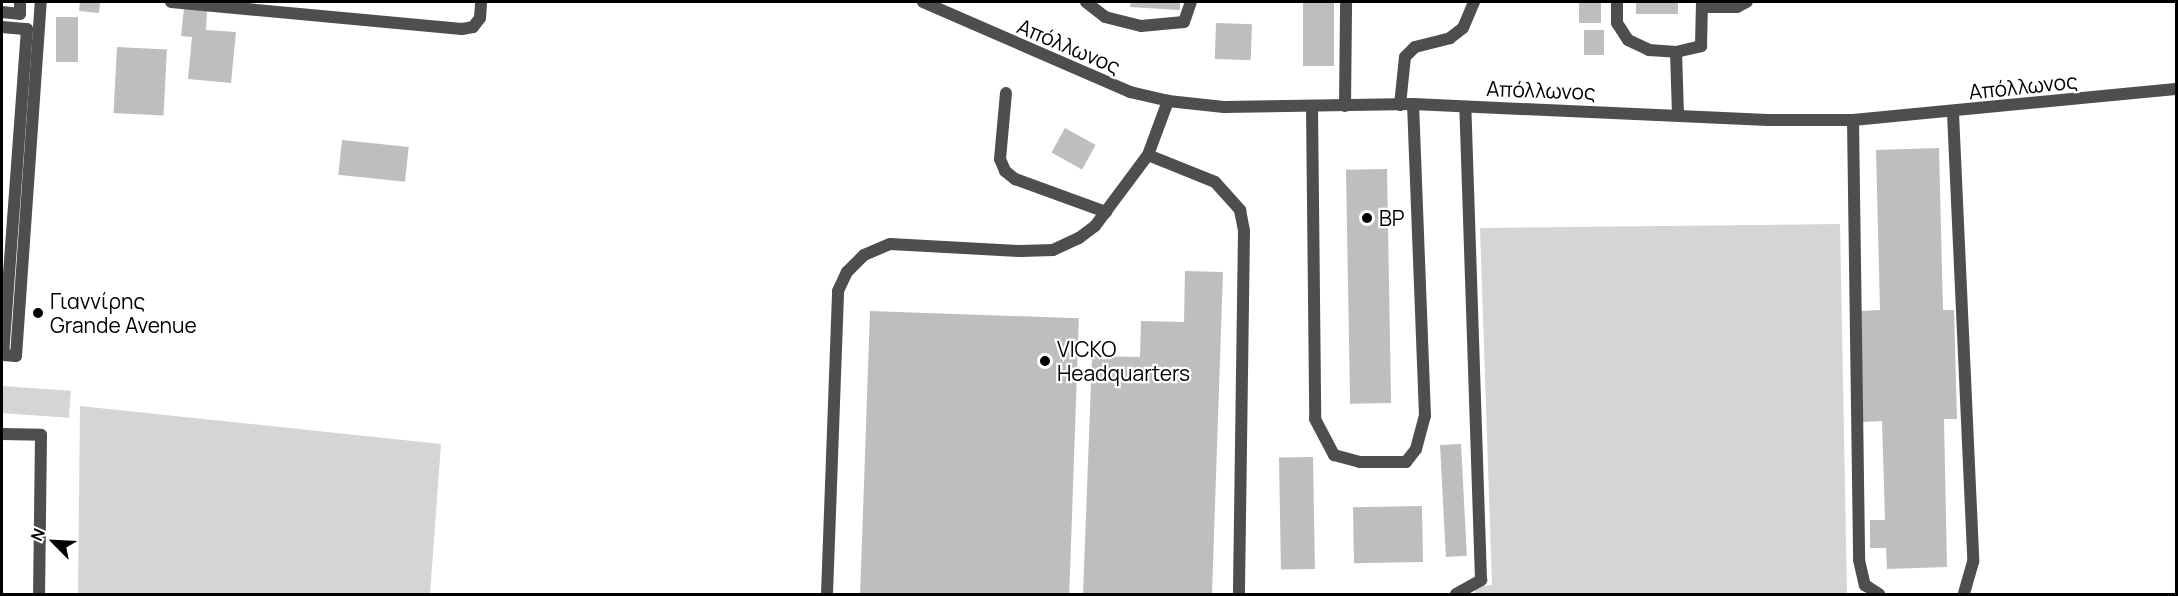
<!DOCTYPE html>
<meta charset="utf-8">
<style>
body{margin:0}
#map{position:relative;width:2178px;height:596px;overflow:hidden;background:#fff;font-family:Manrope,sans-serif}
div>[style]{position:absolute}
.green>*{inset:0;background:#d5d5d5;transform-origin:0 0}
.building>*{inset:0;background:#bebebe;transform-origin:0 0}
.service>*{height:12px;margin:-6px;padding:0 6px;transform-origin:6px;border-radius:6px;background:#4e4e4e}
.minor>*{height:12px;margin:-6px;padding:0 6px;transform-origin:6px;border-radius:6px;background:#4e4e4e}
.dots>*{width:16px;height:16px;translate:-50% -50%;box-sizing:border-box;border:3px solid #fff;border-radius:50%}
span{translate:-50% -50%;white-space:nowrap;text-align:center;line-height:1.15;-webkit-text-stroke:4.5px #fff;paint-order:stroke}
.street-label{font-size:21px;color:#000}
.poi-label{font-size:21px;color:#000}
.left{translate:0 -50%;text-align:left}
.frame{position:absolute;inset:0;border:3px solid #000;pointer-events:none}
.north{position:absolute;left:24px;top:512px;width:60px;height:60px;-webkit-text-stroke:4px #fff;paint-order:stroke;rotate:294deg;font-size:16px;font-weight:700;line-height:24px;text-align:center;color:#000}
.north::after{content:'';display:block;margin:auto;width:21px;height:27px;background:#000;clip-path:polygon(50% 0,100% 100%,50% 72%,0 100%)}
</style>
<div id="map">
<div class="green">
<i style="clip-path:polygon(1840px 224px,1847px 594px,1475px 594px,1475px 587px,1492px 585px,1480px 228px)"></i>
<i style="left:2px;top:386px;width:69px;height:27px;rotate:4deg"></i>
<i style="clip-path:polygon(80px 406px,441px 444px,430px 594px,78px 594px)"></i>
</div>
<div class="building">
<i style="clip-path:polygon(80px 2px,100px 2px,99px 13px,79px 11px)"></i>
<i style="clip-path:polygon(1131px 2px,1180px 2px,1180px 10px,1130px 7px)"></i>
<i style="left:1303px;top:2px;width:31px;height:64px"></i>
<i style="left:1579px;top:2px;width:22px;height:21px"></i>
<i style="left:1636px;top:2px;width:42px;height:12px"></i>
<i style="clip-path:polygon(184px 8px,207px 11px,206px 30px,236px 32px,231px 83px,188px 79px,192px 37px,181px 36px)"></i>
<i style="left:56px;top:17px;width:22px;height:45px"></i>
<i style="left:1216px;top:23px;width:36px;height:36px;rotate:2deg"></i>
<i style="left:1584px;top:30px;width:20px;height:25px"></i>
<i style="left:117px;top:47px;width:50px;height:66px;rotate:3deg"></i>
<i style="left:1065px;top:128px;width:35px;height:28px;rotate:29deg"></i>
<i style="left:342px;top:140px;width:67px;height:35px;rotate:6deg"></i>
<i style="clip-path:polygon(1939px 148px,1943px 310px,1954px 310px,1957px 419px,1944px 419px,1947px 567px,1887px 569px,1886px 548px,1870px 548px,1870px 520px,1885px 520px,1882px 421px,1863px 422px,1860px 311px,1880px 310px,1876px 150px)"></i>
<i style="left:1387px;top:169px;width:234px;height:41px;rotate:89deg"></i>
<i style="clip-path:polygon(1185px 271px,1223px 272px,1212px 594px,1083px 594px,1092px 356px,1140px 357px,1141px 321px,1184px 322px)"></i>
<i style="left:870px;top:311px;width:209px;height:283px;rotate:2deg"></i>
<i style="left:1461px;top:444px;width:112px;height:21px;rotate:87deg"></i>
<i style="left:1313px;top:457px;width:112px;height:34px;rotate:89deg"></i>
<i style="left:1422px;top:506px;width:56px;height:69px;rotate:89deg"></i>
</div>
<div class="service">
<i style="left:171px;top:2px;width:292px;rotate:5.3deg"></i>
<i style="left:462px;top:29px;width:11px;rotate:-10deg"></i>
<i style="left:473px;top:27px;width:11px;rotate:-52deg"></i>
<i style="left:480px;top:18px;width:16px;rotate:-86deg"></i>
<i style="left:1086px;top:2px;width:24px;rotate:38deg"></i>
<i style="left:1105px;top:17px;width:37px;rotate:14deg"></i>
<i style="left:1141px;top:26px;width:43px;rotate:-5.3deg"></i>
<i style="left:1184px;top:22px;width:21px;rotate:-71deg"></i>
<i style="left:1617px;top:2px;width:21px;rotate:90deg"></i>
<i style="left:1617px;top:23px;width:20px;rotate:57deg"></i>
<i style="left:1628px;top:40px;width:23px;rotate:25deg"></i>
<i style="left:1649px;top:50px;width:27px;rotate:4deg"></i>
<i style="left:1702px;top:7px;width:35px"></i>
<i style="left:1737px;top:7px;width:11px;rotate:-27deg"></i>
<i style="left:2px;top:12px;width:18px;rotate:6deg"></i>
<i style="left:20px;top:14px;width:12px;rotate:-90deg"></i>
<i style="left:2px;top:27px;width:25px;rotate:5deg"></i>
<i style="left:27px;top:29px;width:327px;rotate:94.2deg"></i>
<i style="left:3px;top:355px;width:13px;rotate:4deg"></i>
<i style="left:16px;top:356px;width:355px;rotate:-86deg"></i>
<i style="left:1006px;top:93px;width:66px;rotate:95.2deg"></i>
<i style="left:1000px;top:159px;width:13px;rotate:67deg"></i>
<i style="left:1005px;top:171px;width:13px;rotate:39deg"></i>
<i style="left:1015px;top:179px;width:97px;rotate:19.9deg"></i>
<i style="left:1400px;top:105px;width:48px;rotate:-84.1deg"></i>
<i style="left:1405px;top:57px;width:14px;rotate:-45deg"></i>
<i style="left:1415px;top:47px;width:36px;rotate:-14deg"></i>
<i style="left:1450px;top:38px;width:16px;rotate:-38deg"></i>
<i style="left:1463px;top:28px;width:28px;rotate:-67deg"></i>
<i style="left:1345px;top:106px;width:104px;rotate:-89.4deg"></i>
<i style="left:1312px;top:107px;width:312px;rotate:89.4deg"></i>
<i style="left:1315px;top:419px;width:41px;rotate:62.2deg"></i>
<i style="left:1334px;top:455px;width:27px;rotate:15deg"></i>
<i style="left:1360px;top:462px;width:46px"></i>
<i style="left:1406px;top:462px;width:16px;rotate:-52deg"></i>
<i style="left:1416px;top:449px;width:34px;rotate:-75deg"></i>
<i style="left:1425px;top:416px;width:312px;rotate:-92.2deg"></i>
<i style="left:1953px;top:113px;width:449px;rotate:87.4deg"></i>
<i style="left:1973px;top:562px;width:33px;rotate:106deg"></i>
<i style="left:1678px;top:115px;width:63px;rotate:-91.8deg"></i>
<i style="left:1676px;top:52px;width:26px;rotate:-13deg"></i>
<i style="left:1701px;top:46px;width:44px;rotate:-88.7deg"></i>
<i style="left:1853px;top:120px;width:440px;rotate:89.2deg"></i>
<i style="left:1859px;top:560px;width:26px;rotate:77deg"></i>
<i style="left:1865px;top:585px;width:17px;rotate:33deg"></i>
<i style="left:1148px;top:155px;width:72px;rotate:21.9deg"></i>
<i style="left:1215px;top:182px;width:38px;rotate:48deg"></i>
<i style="left:1240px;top:210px;width:21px;rotate:79deg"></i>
<i style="left:1244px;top:231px;width:363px;rotate:90.8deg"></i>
<i style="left:2px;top:434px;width:39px;rotate:1deg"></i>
<i style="left:41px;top:435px;width:159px;rotate:90.7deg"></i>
<i style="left:827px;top:594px;width:303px;rotate:-87.9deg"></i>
<i style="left:838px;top:291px;width:21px;rotate:-65deg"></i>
<i style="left:847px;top:272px;width:24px;rotate:-45deg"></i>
<i style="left:864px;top:255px;width:28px;rotate:-23deg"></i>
<i style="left:890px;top:244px;width:131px;rotate:3.1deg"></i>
<i style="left:1021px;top:251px;width:32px;rotate:-2deg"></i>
<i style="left:1053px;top:250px;width:29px;rotate:-25deg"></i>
<i style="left:1079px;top:238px;width:20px;rotate:-37deg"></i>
<i style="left:1095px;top:226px;width:89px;rotate:-53.3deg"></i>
<i style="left:1148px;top:155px;width:58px;rotate:-69.7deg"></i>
<i style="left:1456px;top:594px;width:29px;rotate:-29deg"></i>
<i style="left:1481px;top:580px;width:473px;rotate:-91.9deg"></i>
</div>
<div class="minor">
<i style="left:923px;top:2px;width:226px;rotate:23.5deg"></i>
<i style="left:1130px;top:92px;width:39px;rotate:13deg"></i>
<i style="left:1168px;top:101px;width:56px;rotate:6.1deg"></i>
<i style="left:1224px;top:107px;width:189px;rotate:-0.9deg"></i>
<i style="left:1413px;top:104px;width:355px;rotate:2.6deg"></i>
<i style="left:1768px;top:120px;width:85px"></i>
<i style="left:1853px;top:120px;width:324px;rotate:-5.5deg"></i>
</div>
<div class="dots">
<i style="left:1367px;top:218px;background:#000"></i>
<i style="left:38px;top:313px;background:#000"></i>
<i style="left:1045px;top:361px;background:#000"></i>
</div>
<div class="street-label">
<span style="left:1069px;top:46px;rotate:23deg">Απόλλωνος</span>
<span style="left:2023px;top:86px;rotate:-6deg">Απόλλωνος</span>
<span style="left:1541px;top:90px;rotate:2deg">Απόλλωνος</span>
</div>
<div class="poi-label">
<span class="left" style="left:1379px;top:218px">BP</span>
<span class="left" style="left:50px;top:313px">Γιαννίρης<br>Grande Avenue</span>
<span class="left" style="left:1057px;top:361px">VICKO<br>Headquarters</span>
</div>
<div class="frame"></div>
<div class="north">N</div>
</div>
